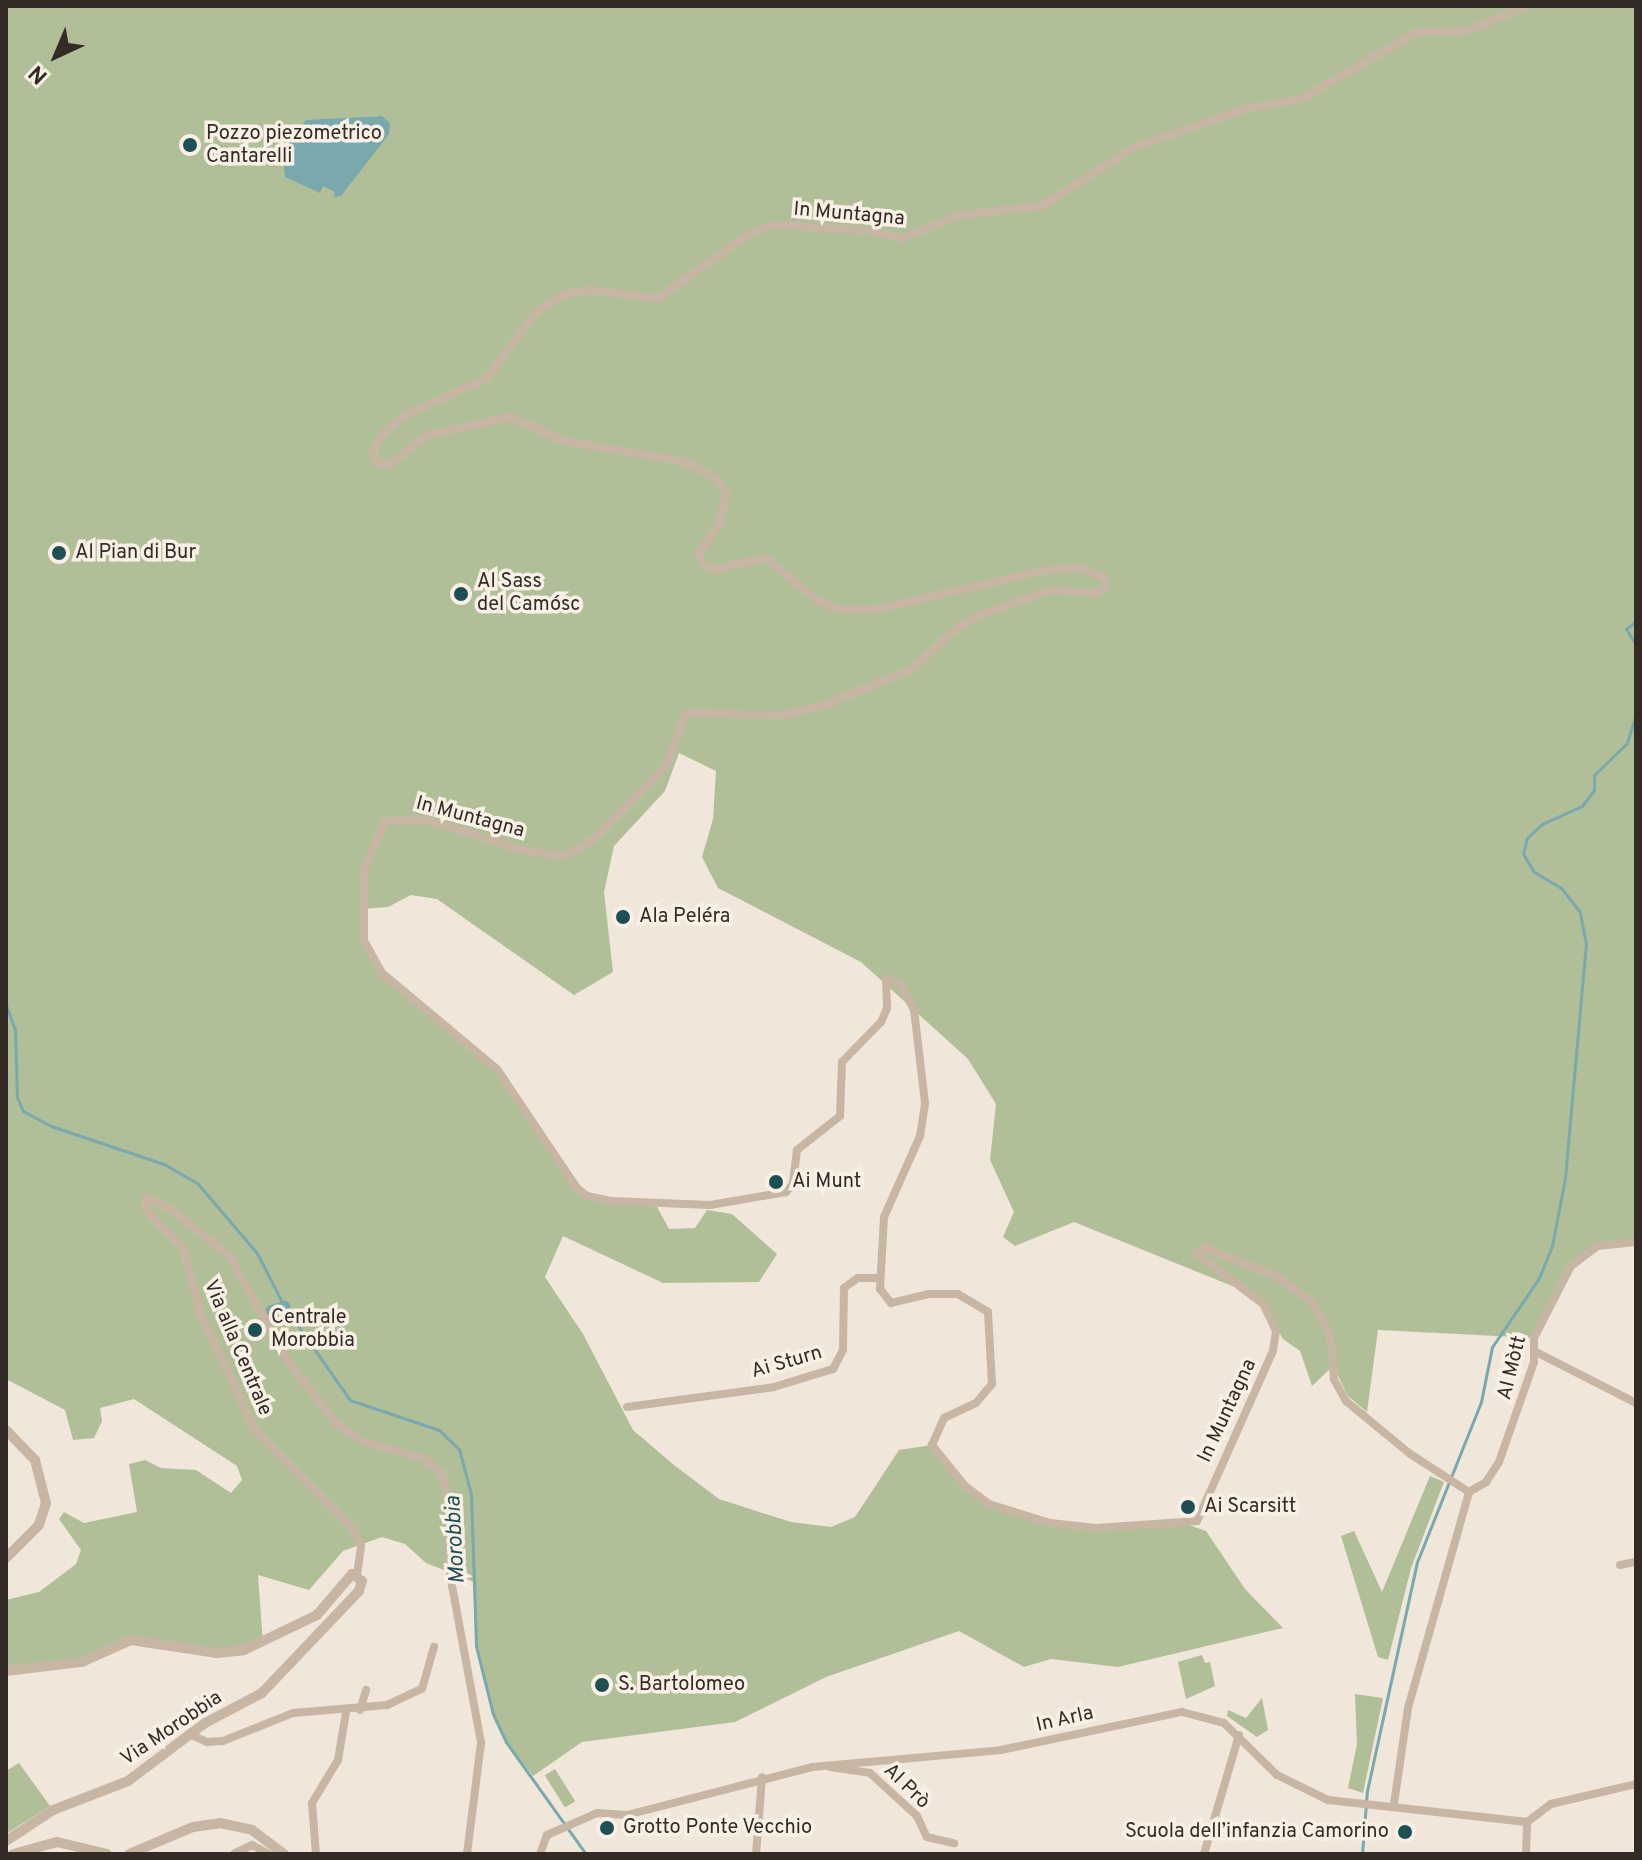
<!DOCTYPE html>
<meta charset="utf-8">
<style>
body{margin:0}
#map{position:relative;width:1642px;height:1860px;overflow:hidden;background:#f0e6d9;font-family:Overpass,sans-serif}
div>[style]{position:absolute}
.green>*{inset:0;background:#b1bf99;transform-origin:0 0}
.water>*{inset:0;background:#79a9ac}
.stream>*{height:3px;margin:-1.5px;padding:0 1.5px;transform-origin:1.5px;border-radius:1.5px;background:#79a9ac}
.canal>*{height:11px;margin:-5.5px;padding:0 5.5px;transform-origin:5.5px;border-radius:5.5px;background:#79a9ac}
.minor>*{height:8px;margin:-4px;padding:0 4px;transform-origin:4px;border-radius:4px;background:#c8b6a5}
.tertiary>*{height:10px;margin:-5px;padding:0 5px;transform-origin:5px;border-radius:5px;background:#c8b6a5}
.dots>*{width:22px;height:22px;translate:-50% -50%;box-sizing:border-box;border:4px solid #f8f0e5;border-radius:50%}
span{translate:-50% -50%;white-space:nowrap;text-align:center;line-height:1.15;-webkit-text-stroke:7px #f8f0e5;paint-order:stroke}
.poi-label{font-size:20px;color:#342b26}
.left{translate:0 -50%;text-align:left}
.right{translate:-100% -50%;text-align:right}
.street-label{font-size:20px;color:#342b26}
.water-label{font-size:22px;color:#1d4f54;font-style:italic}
.frame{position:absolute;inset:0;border:8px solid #342b26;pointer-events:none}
.north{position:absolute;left:16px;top:16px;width:80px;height:80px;-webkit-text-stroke:6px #f8f0e5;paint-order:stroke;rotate:224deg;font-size:22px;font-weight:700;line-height:32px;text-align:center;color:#342b26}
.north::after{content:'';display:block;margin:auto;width:28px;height:36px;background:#342b26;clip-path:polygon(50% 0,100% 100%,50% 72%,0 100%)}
</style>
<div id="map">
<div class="green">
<i style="clip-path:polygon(evenodd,6px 6px,1636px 6px,1636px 1242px,1605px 1244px,1578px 1258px,1534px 1338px,1378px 1330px,1367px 1412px,1348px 1396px,1333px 1366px,1312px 1386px,1300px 1351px,1283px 1339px,1257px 1296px,1074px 1222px,1015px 1246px,1003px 1237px,1014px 1212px,990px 1160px,996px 1104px,968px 1059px,861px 962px,718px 888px,702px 857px,713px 819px,716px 771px,679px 753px,665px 791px,614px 846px,604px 892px,613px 972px,574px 995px,437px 899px,411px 895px,388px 907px,361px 909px,370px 958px,497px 1069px,568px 1177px,598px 1200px,657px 1207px,669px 1229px,695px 1228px,707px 1210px,732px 1214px,777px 1254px,759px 1282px,663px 1283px,563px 1236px,545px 1277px,583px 1334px,633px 1430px,674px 1465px,719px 1499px,791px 1522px,831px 1527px,855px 1517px,899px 1450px,932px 1445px,976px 1497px,1008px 1511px,1096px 1528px,1186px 1524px,1206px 1531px,1245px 1589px,1283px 1628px,1118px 1667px,1051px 1659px,1024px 1667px,959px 1631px,826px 1677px,735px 1722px,582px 1742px,533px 1776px,506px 1742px,493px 1714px,476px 1646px,474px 1582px,426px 1563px,405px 1544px,382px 1537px,343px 1551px,309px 1590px,258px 1575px,263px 1644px,236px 1651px,140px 1640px,90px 1659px,6px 1671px,6px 1600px,39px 1592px,76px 1564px,81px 1550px,59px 1519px,64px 1512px,84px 1523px,137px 1512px,129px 1464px,145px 1460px,161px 1468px,196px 1470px,231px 1493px,242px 1480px,237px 1466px,134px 1399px,100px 1408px,102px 1421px,94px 1438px,73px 1440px,65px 1410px,6px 1379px,6px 6px,382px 116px,336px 192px,282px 151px,306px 121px,382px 116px)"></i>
<i style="clip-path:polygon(1430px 1476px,1444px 1482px,1411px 1568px,1388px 1660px,1378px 1657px,1341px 1536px,1354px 1531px,1382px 1592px)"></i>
<i style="clip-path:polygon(1202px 1655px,1205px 1663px,1210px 1662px,1215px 1686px,1186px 1699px,1178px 1662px)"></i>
<i style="clip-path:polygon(1355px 1694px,1383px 1698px,1363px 1793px,1348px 1788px,1357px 1744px)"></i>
<i style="clip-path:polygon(1262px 1698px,1268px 1730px,1257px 1737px,1227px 1716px,1228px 1710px,1246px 1718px)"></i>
<i style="clip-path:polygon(19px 1763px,50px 1806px,6px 1834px,6px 1771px)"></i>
<i style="left:555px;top:1769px;width:38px;height:12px;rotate:58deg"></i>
</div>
<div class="water">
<i style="clip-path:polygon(382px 116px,390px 123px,389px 134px,341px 196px,333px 197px,335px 192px,323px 186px,320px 193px,285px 177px,282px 151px,306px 120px)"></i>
</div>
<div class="stream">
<i style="left:1636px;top:621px;width:13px;rotate:141deg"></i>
<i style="left:1626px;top:629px;width:19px;rotate:58deg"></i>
<i style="left:6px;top:1005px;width:27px;rotate:70deg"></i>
<i style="left:15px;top:1030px;width:67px;rotate:88.3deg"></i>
<i style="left:17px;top:1097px;width:15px;rotate:67deg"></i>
<i style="left:23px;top:1111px;width:32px;rotate:28deg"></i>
<i style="left:51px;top:1126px;width:119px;rotate:18.6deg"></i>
<i style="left:164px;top:1164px;width:39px;rotate:30deg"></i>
<i style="left:198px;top:1184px;width:91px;rotate:49.5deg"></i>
<i style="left:257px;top:1253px;width:59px;rotate:63deg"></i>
<i style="left:284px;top:1306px;width:115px;rotate:54.9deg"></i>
<i style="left:350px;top:1400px;width:94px;rotate:18.6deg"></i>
<i style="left:439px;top:1430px;width:28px;rotate:44deg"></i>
<i style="left:459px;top:1449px;width:47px;rotate:75.1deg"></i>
<i style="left:471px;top:1494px;width:152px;rotate:88.1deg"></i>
<i style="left:476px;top:1646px;width:70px;rotate:76deg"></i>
<i style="left:493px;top:1714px;width:31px;rotate:65deg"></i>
<i style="left:506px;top:1742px;width:138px;rotate:54.5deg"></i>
<i style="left:1362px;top:1854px;width:63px;rotate:-85.5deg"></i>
<i style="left:1367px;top:1791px;width:234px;rotate:-77.7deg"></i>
<i style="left:1417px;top:1562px;width:172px;rotate:-68.2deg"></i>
<i style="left:1481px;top:1402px;width:56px;rotate:-78.7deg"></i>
<i style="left:1492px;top:1347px;width:83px;rotate:-55.7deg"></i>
<i style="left:1539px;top:1278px;width:35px;rotate:-68deg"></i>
<i style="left:1552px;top:1246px;width:69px;rotate:-79.2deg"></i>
<i style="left:1565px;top:1178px;width:235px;rotate:-84.9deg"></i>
<i style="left:1586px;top:944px;width:33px;rotate:-101deg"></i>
<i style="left:1580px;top:912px;width:31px;rotate:-128deg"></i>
<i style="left:1561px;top:888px;width:31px;rotate:-149deg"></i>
<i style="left:1534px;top:872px;width:21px;rotate:-121deg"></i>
<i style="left:1523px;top:854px;width:16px;rotate:-76deg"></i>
<i style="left:1527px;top:838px;width:21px;rotate:-43deg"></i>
<i style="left:1542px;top:824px;width:44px;rotate:-24.2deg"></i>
<i style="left:1582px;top:806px;width:20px;rotate:-53deg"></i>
<i style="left:1594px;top:790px;width:15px;rotate:-90deg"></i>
<i style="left:1594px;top:775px;width:46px;rotate:-44.1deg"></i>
<i style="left:1627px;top:743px;width:31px;rotate:-73deg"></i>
</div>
<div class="canal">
<i style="left:271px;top:1310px;width:14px;rotate:-17deg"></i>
</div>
<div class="minor">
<i style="left:1536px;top:1352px;width:112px;rotate:27deg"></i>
<i style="left:627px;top:1407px;width:148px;rotate:-7.7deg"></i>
<i style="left:774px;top:1387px;width:62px;rotate:-17deg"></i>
<i style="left:833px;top:1369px;width:21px;rotate:-62deg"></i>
<i style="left:843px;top:1350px;width:62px;rotate:-89.1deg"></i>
<i style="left:844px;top:1288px;width:17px;rotate:-36deg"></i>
<i style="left:858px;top:1278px;width:22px"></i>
<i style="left:1469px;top:1492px;width:20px;rotate:-30deg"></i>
<i style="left:1486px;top:1482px;width:24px;rotate:-57deg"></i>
<i style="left:1499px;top:1462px;width:106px;rotate:-70.7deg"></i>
<i style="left:1534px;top:1362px;width:24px;rotate:-90deg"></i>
<i style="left:1534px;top:1338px;width:81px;rotate:-62.8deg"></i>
<i style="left:1571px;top:1266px;width:34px;rotate:-37deg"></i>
<i style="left:1598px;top:1246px;width:38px;rotate:-6deg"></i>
<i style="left:1620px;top:1565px;width:16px;rotate:-11deg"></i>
<i style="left:357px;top:1575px;width:29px;rotate:-82deg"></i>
<i style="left:361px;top:1546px;width:17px;rotate:-114deg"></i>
<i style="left:354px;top:1530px;width:141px;rotate:-134.7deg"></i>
<i style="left:255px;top:1430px;width:124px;rotate:-115.3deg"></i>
<i style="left:202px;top:1318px;width:73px;rotate:-105.2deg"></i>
<i style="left:183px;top:1248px;width:54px;rotate:-134.3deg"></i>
<i style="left:145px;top:1209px;width:12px;rotate:-85deg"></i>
<i style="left:146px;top:1197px;width:33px;rotate:27deg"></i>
<i style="left:175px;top:1212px;width:71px;rotate:39.3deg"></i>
<i style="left:230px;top:1257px;width:118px;rotate:61deg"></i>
<i style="left:287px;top:1360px;width:78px;rotate:52.3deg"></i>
<i style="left:335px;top:1422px;width:33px;rotate:35deg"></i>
<i style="left:362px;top:1441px;width:66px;rotate:15.9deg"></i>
<i style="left:425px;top:1459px;width:23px;rotate:41deg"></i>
<i style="left:442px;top:1474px;width:30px;rotate:76deg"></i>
<i style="left:449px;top:1503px;width:72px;rotate:89.2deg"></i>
<i style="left:450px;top:1575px;width:171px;rotate:79.5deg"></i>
<i style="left:481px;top:1743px;width:112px;rotate:97.2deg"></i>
<i style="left:360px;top:1710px;width:21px;rotate:-73deg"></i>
<i style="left:189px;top:1734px;width:20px;rotate:24deg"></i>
<i style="left:207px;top:1742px;width:16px;rotate:-4deg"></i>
<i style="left:223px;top:1741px;width:75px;rotate:-21.8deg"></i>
<i style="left:293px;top:1713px;width:94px;rotate:-4.9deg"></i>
<i style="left:387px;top:1705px;width:38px;rotate:-25deg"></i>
<i style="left:422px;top:1689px;width:44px;rotate:-74.1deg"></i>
<i style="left:830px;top:1767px;width:40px;rotate:8.5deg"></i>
<i style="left:870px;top:1773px;width:64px;rotate:42.5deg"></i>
<i style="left:917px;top:1816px;width:23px;rotate:65deg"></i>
<i style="left:927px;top:1837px;width:28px;rotate:13deg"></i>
<i style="left:1394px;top:1804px;width:97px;rotate:-81.7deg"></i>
<i style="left:1408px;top:1708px;width:224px;rotate:-74.2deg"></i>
<i style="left:1469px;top:1492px;width:72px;rotate:-147deg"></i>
<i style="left:1409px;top:1453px;width:82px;rotate:-140.5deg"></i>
<i style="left:1346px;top:1401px;width:25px;rotate:-119deg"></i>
<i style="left:1334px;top:1379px;width:43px;rotate:-95.3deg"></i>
<i style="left:1330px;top:1336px;width:40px;rotate:-118deg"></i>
<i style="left:1311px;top:1301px;width:41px;rotate:-144deg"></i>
<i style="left:1278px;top:1277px;width:79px;rotate:-158.3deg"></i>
<i style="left:1205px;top:1248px;width:10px;rotate:151deg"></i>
<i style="left:1196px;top:1253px;width:84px;rotate:37.3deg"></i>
<i style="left:1263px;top:1304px;width:30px;rotate:64deg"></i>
<i style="left:1276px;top:1331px;width:20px;rotate:99deg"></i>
<i style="left:1273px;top:1351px;width:186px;rotate:114.1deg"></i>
<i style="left:1197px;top:1521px;width:101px;rotate:176deg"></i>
<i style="left:1096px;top:1528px;width:46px;rotate:-173.8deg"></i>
<i style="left:1050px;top:1523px;width:64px;rotate:-162.7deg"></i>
<i style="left:989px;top:1504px;width:30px;rotate:-143deg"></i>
<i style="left:965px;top:1486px;width:53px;rotate:-128.8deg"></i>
<i style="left:932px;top:1445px;width:30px;rotate:-66deg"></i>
<i style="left:944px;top:1418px;width:35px;rotate:-25deg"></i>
<i style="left:976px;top:1403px;width:25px;rotate:-50deg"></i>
<i style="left:992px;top:1384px;width:72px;rotate:-93.2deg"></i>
<i style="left:988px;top:1312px;width:35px;rotate:-149deg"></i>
<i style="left:958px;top:1294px;width:29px;rotate:180deg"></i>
<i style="left:929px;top:1294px;width:39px;rotate:167deg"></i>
<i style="left:891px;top:1303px;width:18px;rotate:-128deg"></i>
<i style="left:880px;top:1289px;width:72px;rotate:-86.8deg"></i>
<i style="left:884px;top:1217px;width:89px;rotate:-66deg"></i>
<i style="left:920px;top:1136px;width:33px;rotate:-81deg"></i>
<i style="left:925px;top:1103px;width:94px;rotate:-96.7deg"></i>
<i style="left:914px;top:1010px;width:30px;rotate:-117deg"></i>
<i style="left:900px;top:983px;width:15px;rotate:-164deg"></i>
<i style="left:886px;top:979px;width:29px;rotate:88deg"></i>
<i style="left:887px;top:1008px;width:15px;rotate:113deg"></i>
<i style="left:881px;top:1022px;width:56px;rotate:134.3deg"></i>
<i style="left:842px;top:1062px;width:54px;rotate:92.1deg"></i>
<i style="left:840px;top:1116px;width:55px;rotate:141.7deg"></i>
<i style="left:797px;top:1150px;width:34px;rotate:97deg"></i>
<i style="left:793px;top:1184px;width:11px;rotate:131deg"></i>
<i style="left:786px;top:1192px;width:77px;rotate:170.3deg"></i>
<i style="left:710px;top:1205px;width:99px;rotate:-177.7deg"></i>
<i style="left:611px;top:1201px;width:25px;rotate:-168deg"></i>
<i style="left:587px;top:1196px;width:13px;rotate:-141deg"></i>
<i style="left:577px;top:1188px;width:143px;rotate:-123.9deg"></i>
<i style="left:497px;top:1069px;width:150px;rotate:-140.1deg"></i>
<i style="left:382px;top:973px;width:37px;rotate:-119deg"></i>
<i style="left:364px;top:941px;width:71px;rotate:-90deg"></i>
<i style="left:364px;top:870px;width:53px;rotate:-66.8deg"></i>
<i style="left:385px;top:821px;width:39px;rotate:-3deg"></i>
<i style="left:424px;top:819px;width:104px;rotate:17.4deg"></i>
<i style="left:523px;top:850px;width:37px;rotate:9deg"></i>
<i style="left:560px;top:856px;width:11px;rotate:-15deg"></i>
<i style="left:571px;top:853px;width:26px;rotate:-31deg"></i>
<i style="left:593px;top:840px;width:105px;rotate:-45.4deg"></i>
<i style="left:667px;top:765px;width:54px;rotate:-70.6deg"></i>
<i style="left:685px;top:714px;width:98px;rotate:0.6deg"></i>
<i style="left:783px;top:715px;width:40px;rotate:-13deg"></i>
<i style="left:822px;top:706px;width:95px;rotate:-22.2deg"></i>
<i style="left:910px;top:670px;width:63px;rotate:-41.8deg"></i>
<i style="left:957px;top:628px;width:29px;rotate:-29deg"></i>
<i style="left:982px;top:614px;width:73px;rotate:-19.2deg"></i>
<i style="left:1051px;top:590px;width:46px;rotate:3.7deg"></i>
<i style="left:1097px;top:593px;width:9px;rotate:-32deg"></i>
<i style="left:1105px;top:588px;width:11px;rotate:-90deg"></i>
<i style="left:1105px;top:577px;width:33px;rotate:-162deg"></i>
<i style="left:1074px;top:567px;width:33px;rotate:173deg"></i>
<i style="left:1041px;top:571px;width:167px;rotate:166.9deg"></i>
<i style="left:878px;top:609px;width:35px;rotate:178deg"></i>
<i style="left:843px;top:610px;width:24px;rotate:-161deg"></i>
<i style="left:820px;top:602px;width:70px;rotate:-140.8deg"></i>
<i style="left:766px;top:558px;width:52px;rotate:167.8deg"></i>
<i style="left:715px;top:569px;width:12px;rotate:-160deg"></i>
<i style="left:704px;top:565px;width:13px;rotate:-119deg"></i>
<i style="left:698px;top:554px;width:39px;rotate:-55deg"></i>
<i style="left:720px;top:522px;width:30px;rotate:-78deg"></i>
<i style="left:726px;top:493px;width:17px;rotate:-126deg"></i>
<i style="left:716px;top:479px;width:34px;rotate:-150deg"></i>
<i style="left:687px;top:462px;width:125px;rotate:-170.3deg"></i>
<i style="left:564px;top:441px;width:58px;rotate:-155.6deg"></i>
<i style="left:511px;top:417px;width:86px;rotate:167.9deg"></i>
<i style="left:427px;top:435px;width:48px;rotate:141.7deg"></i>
<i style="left:389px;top:465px;width:12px;rotate:-166deg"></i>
<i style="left:377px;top:462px;width:11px;rotate:-112deg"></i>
<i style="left:373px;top:452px;width:17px;rotate:-65deg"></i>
<i style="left:380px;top:437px;width:30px;rotate:-42deg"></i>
<i style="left:402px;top:417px;width:94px;rotate:-24.6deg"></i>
<i style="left:487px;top:378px;width:82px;rotate:-53.4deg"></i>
<i style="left:536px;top:312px;width:34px;rotate:-32deg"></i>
<i style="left:565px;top:294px;width:25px;rotate:-9deg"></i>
<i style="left:590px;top:290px;width:68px;rotate:7.7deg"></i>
<i style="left:657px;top:299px;width:109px;rotate:-35.3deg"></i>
<i style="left:746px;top:236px;width:28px;rotate:-23deg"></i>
<i style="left:772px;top:225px;width:92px;rotate:3.1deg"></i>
<i style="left:864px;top:230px;width:40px;rotate:12deg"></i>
<i style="left:903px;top:238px;width:61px;rotate:-22deg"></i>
<i style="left:960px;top:215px;width:82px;rotate:-6.3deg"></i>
<i style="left:1042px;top:206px;width:108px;rotate:-32.5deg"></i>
<i style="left:1133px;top:148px;width:122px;rotate:-19.2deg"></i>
<i style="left:1248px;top:108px;width:54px;rotate:-9.6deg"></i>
<i style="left:1301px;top:99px;width:134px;rotate:-30deg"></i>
<i style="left:1417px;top:32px;width:49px;rotate:-1.2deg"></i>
<i style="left:1466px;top:31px;width:66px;rotate:-22.3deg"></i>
<i style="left:1527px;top:1822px;width:30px;rotate:-37deg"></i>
<i style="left:1551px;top:1804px;width:87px;rotate:-13.2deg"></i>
<i style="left:235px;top:1853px;width:19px;rotate:-25deg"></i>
<i style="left:252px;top:1845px;width:19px;rotate:28deg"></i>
<i style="left:316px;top:1854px;width:51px;rotate:-94.5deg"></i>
<i style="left:312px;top:1803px;width:50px;rotate:-58.8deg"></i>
<i style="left:338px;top:1760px;width:49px;rotate:-80.5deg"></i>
<i style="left:540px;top:1854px;width:20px;rotate:-70deg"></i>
<i style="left:547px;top:1835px;width:55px;rotate:-23.7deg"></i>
<i style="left:597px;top:1813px;width:30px;rotate:4deg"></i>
<i style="left:627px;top:1815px;width:191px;rotate:-14.5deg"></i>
<i style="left:812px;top:1767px;width:190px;rotate:-5.1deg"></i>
<i style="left:1001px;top:1750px;width:185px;rotate:-11.9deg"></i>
<i style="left:1182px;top:1712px;width:43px;rotate:14.7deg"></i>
<i style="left:1224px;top:1723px;width:74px;rotate:44.5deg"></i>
<i style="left:1277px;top:1775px;width:57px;rotate:26.1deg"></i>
<i style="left:1328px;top:1800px;width:200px;rotate:6.3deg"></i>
<i style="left:756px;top:1854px;width:77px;rotate:-85.5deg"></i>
<i style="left:1204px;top:1854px;width:124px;rotate:-73.6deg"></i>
<i style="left:1526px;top:1854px;width:32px;rotate:-88deg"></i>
</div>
<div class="tertiary">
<i style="left:6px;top:1430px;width:42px;rotate:46deg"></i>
<i style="left:35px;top:1460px;width:44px;rotate:75.7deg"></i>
<i style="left:46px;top:1503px;width:23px;rotate:108deg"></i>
<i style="left:39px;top:1525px;width:47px;rotate:135deg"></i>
<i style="left:6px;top:1671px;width:77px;rotate:-6.8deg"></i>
<i style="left:82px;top:1662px;width:54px;rotate:-24.2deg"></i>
<i style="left:131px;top:1640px;width:87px;rotate:8.6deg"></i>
<i style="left:217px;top:1653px;width:27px;rotate:-6deg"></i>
<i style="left:244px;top:1650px;width:81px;rotate:-25.6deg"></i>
<i style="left:317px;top:1615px;width:54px;rotate:-49.5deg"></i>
<i style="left:352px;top:1574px;width:12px;rotate:35deg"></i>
<i style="left:362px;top:1581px;width:10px;rotate:107deg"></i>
<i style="left:359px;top:1591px;width:141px;rotate:133.6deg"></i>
<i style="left:262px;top:1693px;width:64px;rotate:152.2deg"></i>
<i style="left:205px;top:1723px;width:96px;rotate:143deg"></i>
<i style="left:128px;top:1781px;width:80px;rotate:158.9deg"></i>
<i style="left:53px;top:1810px;width:56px;rotate:146.6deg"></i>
<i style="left:13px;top:1854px;width:46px;rotate:-15.3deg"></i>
<i style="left:57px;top:1842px;width:51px;rotate:13.5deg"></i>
<i style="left:129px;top:1854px;width:69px;rotate:-22.9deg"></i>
<i style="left:193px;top:1827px;width:27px;rotate:-8deg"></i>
<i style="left:220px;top:1823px;width:33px;rotate:12deg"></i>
<i style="left:252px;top:1830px;width:40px;rotate:37deg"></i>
</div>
<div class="dots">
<i style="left:190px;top:145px;background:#1d4f54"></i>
<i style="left:59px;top:553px;background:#1d4f54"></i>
<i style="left:461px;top:594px;background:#1d4f54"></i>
<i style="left:623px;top:917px;background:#1d4f54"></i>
<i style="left:776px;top:1182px;background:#1d4f54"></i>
<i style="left:255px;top:1330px;background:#1d4f54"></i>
<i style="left:1188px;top:1507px;background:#1d4f54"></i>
<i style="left:602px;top:1685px;background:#1d4f54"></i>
<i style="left:607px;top:1828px;background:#1d4f54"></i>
<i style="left:1405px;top:1832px;background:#1d4f54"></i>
</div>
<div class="poi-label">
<span class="left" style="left:206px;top:146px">Pozzo piezometrico<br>Cantarelli</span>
<span class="left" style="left:75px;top:553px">Al Pian di Bur</span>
<span class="left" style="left:477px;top:594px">Al Sass<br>del Camósc</span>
<span class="left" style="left:639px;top:917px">Ala Peléra</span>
<span class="left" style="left:792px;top:1182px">Ai Munt</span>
<span class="left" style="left:271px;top:1330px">Centrale<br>Morobbia</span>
<span class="left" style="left:1204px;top:1507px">Ai Scarsitt</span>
<span class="left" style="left:618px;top:1685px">S. Bartolomeo</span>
<span class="left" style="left:623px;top:1828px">Grotto Ponte Vecchio</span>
<span class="right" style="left:1389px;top:1832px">Scuola dell’infanzia Camorino</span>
</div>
<div class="street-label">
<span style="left:849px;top:215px;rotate:5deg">In Muntagna</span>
<span style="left:470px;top:818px;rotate:15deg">In Muntagna</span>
<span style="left:237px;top:1348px;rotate:67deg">Via alla Centrale</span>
<span style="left:787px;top:1363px;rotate:-16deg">Ai Sturn</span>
<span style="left:1513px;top:1368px;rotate:-76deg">Al Mòtt</span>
<span style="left:1228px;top:1411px;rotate:-65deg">In Muntagna</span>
<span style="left:1065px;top:1720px;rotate:-13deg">In Arla</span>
<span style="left:172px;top:1729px;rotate:-34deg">Via Morobbia</span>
<span style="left:906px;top:1787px;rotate:44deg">Al Prò</span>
</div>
<div class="water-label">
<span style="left:456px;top:1540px;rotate:-93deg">Morobbia</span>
</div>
<div class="frame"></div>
<div class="north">N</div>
</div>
